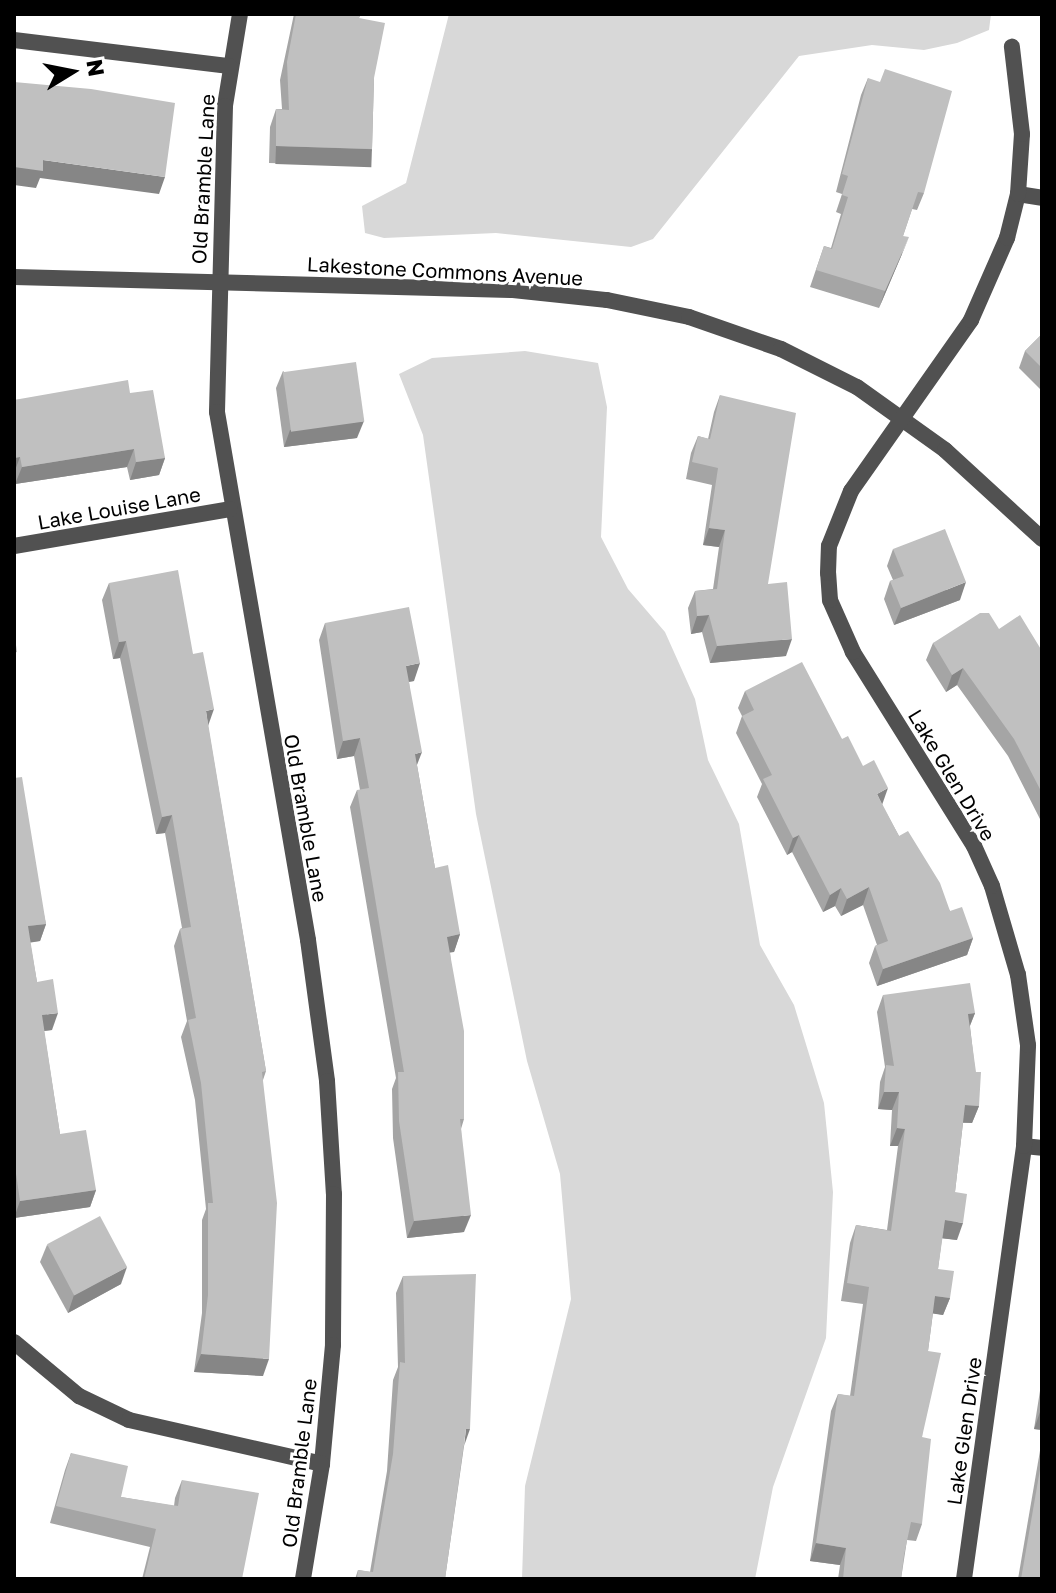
<!DOCTYPE html>
<style>
body{margin:0}
#map{position:relative;width:1056px;height:1593px;overflow:hidden;background:#fff;font-family:"Golos Text",sans-serif}
div>[style]{position:absolute}
.green>*{inset:0;background:#d8d8d8}
.street>*{height:16px;margin:-8px;padding:0 8px;transform-origin:8px;border-radius:8px;background:#515151}
.wall>*{inset:0;background:#a5a5a5}
.shaded-wall>*{inset:0;background:#868686;transform-origin:0 0}
.building>*{inset:0;background:#c0c0c0;transform-origin:0 0}
span{translate:-50% -50%;white-space:nowrap;text-align:center;line-height:1.15;-webkit-text-stroke:6px #fff;paint-order:stroke}
.street-label{font-size:20px;color:#000}
.frame{position:absolute;inset:0;border:16px solid #000;pointer-events:none}
.north{position:absolute;left:32px;top:32px;width:80px;height:80px;-webkit-text-stroke:6px #fff;paint-order:stroke;rotate:80deg;font-size:22px;font-weight:700;line-height:32px;text-align:center;color:#000}
.north::after{content:'';display:block;margin:auto;width:28px;height:36px;background:#000;clip-path:polygon(50% 0,100% 100%,50% 72%,0 100%)}
</style>
<div id="map">
<div class="green">
<i style="clip-path:polygon(449px 14px,991px 14px,989px 30px,957px 43px,924px 50px,872px 45px,799px 56px,653px 239px,631px 247px,496px 233px,384px 238px,365px 233px,362px 206px,406px 183px)"></i>
<i style="clip-path:polygon(525px 351px,598px 363px,607px 407px,601px 537px,628px 589px,665px 632px,695px 699px,708px 760px,739px 824px,760px 945px,794px 1005px,824px 1103px,833px 1192px,826px 1338px,773px 1487px,755px 1579px,522px 1579px,525px 1486px,571px 1299px,560px 1174px,527px 1061px,476px 814px,423px 435px,399px 374px,432px 358px)"></i>
</div>
<div class="street">
<i style="left:240px;top:14px;width:93px;rotate:99.3deg"></i>
<i style="left:225px;top:106px;width:306px;rotate:91.5deg"></i>
<i style="left:217px;top:412px;width:536px;rotate:80.22deg"></i>
<i style="left:308px;top:940px;width:142px;rotate:82.3deg"></i>
<i style="left:327px;top:1081px;width:113px;rotate:86.5deg"></i>
<i style="left:334px;top:1194px;width:151px;rotate:90.4deg"></i>
<i style="left:333px;top:1345px;width:120px;rotate:95.3deg"></i>
<i style="left:322px;top:1464px;width:117px;rotate:99.4deg"></i>
<i style="left:14px;top:40px;width:217px;rotate:6.9deg"></i>
<i style="left:1018px;top:194px;width:24px;rotate:9deg"></i>
<i style="left:14px;top:277px;width:499px;rotate:1.5deg"></i>
<i style="left:513px;top:290px;width:95px;rotate:6.1deg"></i>
<i style="left:607px;top:300px;width:84px;rotate:11.7deg"></i>
<i style="left:689px;top:317px;width:97px;rotate:19.2deg"></i>
<i style="left:781px;top:349px;width:85px;rotate:26.6deg"></i>
<i style="left:857px;top:387px;width:108px;rotate:35.6deg"></i>
<i style="left:945px;top:450px;width:132px;rotate:42.5deg"></i>
<i style="left:14px;top:546px;width:219px;rotate:-9.7deg"></i>
<i style="left:1024px;top:1146px;width:18px;rotate:6deg"></i>
<i style="left:14px;top:1342px;width:85px;rotate:39.7deg"></i>
<i style="left:79px;top:1396px;width:55px;rotate:25.6deg"></i>
<i style="left:129px;top:1420px;width:198px;rotate:12.8deg"></i>
<i style="left:964px;top:1579px;width:437px;rotate:-82.1deg"></i>
<i style="left:1024px;top:1146px;width:101px;rotate:-87.7deg"></i>
<i style="left:1028px;top:1045px;width:71px;rotate:-98.1deg"></i>
<i style="left:1018px;top:975px;width:93px;rotate:-106.3deg"></i>
<i style="left:992px;top:886px;width:44px;rotate:-114.2deg"></i>
<i style="left:974px;top:846px;width:229px;rotate:-122deg"></i>
<i style="left:853px;top:652px;width:57px;rotate:-113.9deg"></i>
<i style="left:830px;top:600px;width:27px;rotate:-94deg"></i>
<i style="left:828px;top:573px;width:27px;rotate:-88deg"></i>
<i style="left:829px;top:546px;width:59px;rotate:-68.2deg"></i>
<i style="left:851px;top:491px;width:209px;rotate:-54.9deg"></i>
<i style="left:971px;top:320px;width:90px;rotate:-66.3deg"></i>
<i style="left:1007px;top:238px;width:45px;rotate:-76deg"></i>
<i style="left:1018px;top:194px;width:60px;rotate:-86.2deg"></i>
<i style="left:1022px;top:134px;width:88px;rotate:-96.6deg"></i>
</div>
<div class="wall">
<i style="clip-path:polygon(294px 14px,361px 14px,359px 18px,374px 78px,372px 149px,366px 166px,269px 163px,270px 127px,276px 109px,282px 109px,280px 80px)"></i>
<i style="clip-path:polygon(868px 78px,924px 193px,917px 210px,912px 209px,903px 236px,902px 254px,879px 308px,810px 287px,824px 246px,831px 248px,841px 214px,836px 212px,842px 194px,836px 192px,861px 95px)"></i>
<i style="clip-path:polygon(1042px 334px,1042px 391px,1019px 368px,1025px 351px)"></i>
<i style="clip-path:polygon(283px 371px,357px 438px,284px 447px,276px 388px)"></i>
<i style="clip-path:polygon(130px 393px,165px 458px,159px 475px,130px 480px,127px 467px,15px 484px,14px 477px,14px 400px)"></i>
<i style="clip-path:polygon(720px 395px,768px 584px,786px 656px,710px 663px,702px 632px,691px 634px,688px 608px,695px 591px,713px 589px,719px 547px,703px 545px,712px 485px,686px 479px,691px 453px,698px 436px,708px 439px,714px 412px)"></i>
<i style="clip-path:polygon(893px 549px,960px 600px,894px 625px,884px 599px,890px 581px,893px 580px,887px 566px)"></i>
<i style="clip-path:polygon(109px 583px,193px 654px,208px 726px,266px 1071px,263px 1080px,263px 1376px,194px 1372px,202px 1313px,202px 1220px,206px 1209px,195px 1100px,181px 1037px,187px 1021px,174px 946px,180px 929px,182px 928px,165px 833px,156px 834px,120px 658px,113px 659px,102px 600px)"></i>
<i style="clip-path:polygon(325px 623px,414px 681px,409px 682px,417px 765px,435px 868px,460px 934px,454px 952px,450px 952px,464px 1119px,461px 1129px,464px 1232px,407px 1238px,393px 1138px,392px 1089px,396px 1078px,350px 807px,357px 790px,360px 790px,354px 756px,337px 759px,319px 640px)"></i>
<i style="clip-path:polygon(999px 629px,1042px 651px,1042px 823px,1008px 756px,957px 685px,946px 692px,926px 660px,933px 643px)"></i>
<i style="clip-path:polygon(745px 691px,842px 739px,882px 805px,899px 836px,950px 911px,973px 938px,967px 955px,877px 986px,869px 963px,875px 946px,877px 945px,863px 905px,841px 916px,835px 906px,823px 912px,792px 852px,787px 855px,757px 797px,762px 784px,736px 733px,742px 716px,738px 708px)"></i>
<i style="clip-path:polygon(14px 778px,46px 924px,40px 941px,30px 942px,37px 982px,52px 1030px,44px 1031px,60px 1134px,96px 1190px,90px 1207px,14px 1218px)"></i>
<i style="clip-path:polygon(883px 995px,975px 1013px,970px 1026px,979px 1106px,972px 1123px,963px 1123px,955px 1192px,957px 1240px,942px 1238px,938px 1269px,950px 1298px,943px 1315px,933px 1313px,928px 1351px,922px 1437px,922px 1524px,916px 1541px,907px 1540px,901px 1579px,838px 1579px,840px 1565px,810px 1561px,831px 1411px,838px 1394px,850px 1396px,863px 1304px,841px 1301px,850px 1243px,856px 1225px,887px 1230px,898px 1146px,890px 1146px,892px 1110px,878px 1109px,880px 1082px,885px 1067px,877px 1012px)"></i>
<i style="clip-path:polygon(47px 1245px,121px 1284px,68px 1313px,40px 1262px)"></i>
<i style="clip-path:polygon(403px 1276px,464px 1446px,445px 1579px,355px 1579px,358px 1570px,370px 1572px,387px 1471px,393px 1380px,398px 1367px,396px 1293px)"></i>
<i style="clip-path:polygon(1042px 1378px,1042px 1430px,1034px 1429px)"></i>
<i style="clip-path:polygon(1042px 1439px,1042px 1579px,1018px 1579px)"></i>
<i style="clip-path:polygon(71px 1453px,121px 1497px,174px 1506px,175px 1498px,182px 1480px,242px 1579px,142px 1579px,150px 1547px,50px 1523px,65px 1470px)"></i>
</div>
<div class="shaded-wall">
<i style="left:276px;top:146px;width:96px;height:18px;rotate:2deg"></i>
<i style="clip-path:polygon(43px 160px,165px 177px,159px 194px,40px 178px,36px 188px,14px 185px,14px 167px)"></i>
<i style="clip-path:polygon(909px 237px,902px 254px,879px 308px,885px 291px)"></i>
<i style="clip-path:polygon(364px 421px,357px 438px,284px 447px,290px 430px)"></i>
<i style="clip-path:polygon(134px 449px,127px 467px,15px 484px,22px 467px)"></i>
<i style="clip-path:polygon(20px 457px,14px 473px,14px 458px)"></i>
<i style="clip-path:polygon(165px 458px,159px 475px,130px 480px,136px 462px)"></i>
<i style="clip-path:polygon(709px 528px,725px 530px,719px 547px,703px 545px)"></i>
<i style="clip-path:polygon(966px 582px,960px 600px,894px 625px,901px 608px)"></i>
<i style="clip-path:polygon(709px 615px,702px 632px,691px 634px,697px 616px)"></i>
<i style="clip-path:polygon(792px 639px,786px 656px,710px 663px,717px 646px)"></i>
<i style="clip-path:polygon(126px 641px,120px 658px,113px 659px,119px 642px)"></i>
<i style="clip-path:polygon(420px 663px,414px 681px,400px 683px,406px 666px)"></i>
<i style="clip-path:polygon(963px 668px,957px 685px,946px 692px,952px 675px)"></i>
<i style="clip-path:polygon(214px 709px,208px 726px,206px 711px)"></i>
<i style="clip-path:polygon(360px 738px,354px 756px,337px 759px,343px 741px)"></i>
<i style="clip-path:polygon(422px 752px,415px 770px,415px 754px)"></i>
<i style="clip-path:polygon(888px 788px,882px 805px,877px 794px)"></i>
<i style="clip-path:polygon(172px 815px,165px 833px,156px 834px,162px 817px)"></i>
<i style="clip-path:polygon(799px 835px,792px 852px,787px 855px,793px 838px)"></i>
<i style="clip-path:polygon(869px 887px,863px 905px,841px 916px,847px 899px)"></i>
<i style="clip-path:polygon(841px 888px,835px 906px,823px 912px,830px 895px)"></i>
<i style="clip-path:polygon(46px 924px,40px 941px,22px 944px,28px 926px)"></i>
<i style="clip-path:polygon(460px 934px,454px 952px,441px 954px,447px 937px)"></i>
<i style="clip-path:polygon(973px 938px,967px 955px,877px 986px,883px 969px)"></i>
<i style="clip-path:polygon(58px 1013px,52px 1030px,35px 1032px,42px 1015px)"></i>
<i style="clip-path:polygon(975px 1013px,968px 1030px,968px 1014px)"></i>
<i style="clip-path:polygon(884px 1092px,899px 1092px,892px 1110px,878px 1109px)"></i>
<i style="clip-path:polygon(965px 1105px,979px 1106px,972px 1123px,958px 1122px)"></i>
<i style="clip-path:polygon(897px 1128px,905px 1129px,898px 1146px,890px 1146px)"></i>
<i style="clip-path:polygon(96px 1190px,90px 1207px,14px 1218px,20px 1201px)"></i>
<i style="clip-path:polygon(471px 1215px,464px 1232px,407px 1238px,414px 1221px)"></i>
<i style="clip-path:polygon(945px 1220px,963px 1223px,957px 1240px,939px 1238px)"></i>
<i style="clip-path:polygon(127px 1267px,121px 1284px,68px 1313px,74px 1295px)"></i>
<i style="clip-path:polygon(935px 1296px,950px 1298px,943px 1315px,929px 1313px)"></i>
<i style="clip-path:polygon(201px 1354px,269px 1359px,263px 1376px,194px 1372px)"></i>
<i style="clip-path:polygon(1040px 1412px,1042px 1412px,1042px 1430px,1034px 1429px)"></i>
<i style="clip-path:polygon(466px 1429px,470px 1429px,464px 1446px)"></i>
<i style="clip-path:polygon(816px 1543px,846px 1548px,840px 1565px,810px 1561px)"></i>
</div>
<div class="building">
<i style="clip-path:polygon(296px 14px,360px 14px,359px 18px,385px 23px,374px 78px,372px 149px,276px 146px,276px 109px,289px 110px,287px 62px)"></i>
<i style="clip-path:polygon(885px 69px,952px 91px,924px 193px,918px 192px,903px 236px,909px 237px,885px 291px,816px 270px,824px 246px,832px 249px,848px 197px,842px 195px,848px 176px,842px 174px,868px 78px,880px 82px)"></i>
<i style="clip-path:polygon(14px 82px,91px 89px,175px 103px,165px 177px,43px 160px,43px 171px,14px 167px)"></i>
<i style="clip-path:polygon(1042px 334px,1042px 368px,1025px 351px)"></i>
<i style="left:356px;top:362px;width:60px;height:74px;rotate:82deg"></i>
<i style="clip-path:polygon(128px 380px,130px 393px,153px 390px,165px 458px,136px 462px,134px 449px,22px 467px,20px 457px,14px 458px,14px 400px)"></i>
<i style="clip-path:polygon(720px 395px,796px 413px,768px 584px,787px 582px,792px 639px,717px 646px,709px 615px,697px 616px,695px 591px,717px 589px,725px 530px,709px 528px,718px 468px,692px 462px,698px 436px,710px 439px)"></i>
<i style="clip-path:polygon(945px 529px,966px 582px,901px 608px,890px 581px,904px 576px,893px 549px)"></i>
<i style="clip-path:polygon(178px 570px,193px 654px,203px 652px,214px 709px,206px 711px,266px 1071px,262px 1072px,277px 1203px,269px 1359px,201px 1354px,208px 1295px,208px 1203px,213px 1203px,201px 1083px,188px 1020px,196px 1018px,180px 929px,191px 927px,172px 815px,162px 817px,126px 641px,119px 642px,109px 583px)"></i>
<i style="clip-path:polygon(409px 607px,420px 663px,406px 666px,422px 752px,415px 754px,435px 868px,448px 865px,460px 934px,447px 937px,464px 1031px,464px 1119px,460px 1119px,471px 1215px,414px 1221px,399px 1121px,398px 1072px,404px 1072px,357px 790px,369px 788px,360px 738px,343px 741px,325px 623px)"></i>
<i style="clip-path:polygon(980px 613px,989px 613px,999px 629px,1020px 615px,1042px 651px,1042px 793px,1014px 739px,963px 668px,952px 675px,933px 643px)"></i>
<i style="clip-path:polygon(14px 631px,17px 652px,14px 653px)"></i>
<i style="clip-path:polygon(802px 662px,842px 739px,848px 736px,863px 766px,874px 760px,888px 788px,877px 794px,899px 836px,908px 831px,940px 883px,950px 911px,962px 907px,973px 938px,883px 969px,875px 946px,888px 941px,869px 887px,847px 899px,841px 888px,830px 895px,799px 835px,793px 838px,763px 779px,772px 775px,742px 716px,754px 710px,745px 691px)"></i>
<i style="clip-path:polygon(22px 777px,46px 924px,28px 926px,37px 982px,53px 979px,58px 1013px,42px 1015px,60px 1134px,86px 1130px,96px 1190px,20px 1201px,14px 1160px,14px 778px)"></i>
<i style="clip-path:polygon(970px 983px,975px 1013px,968px 1014px,976px 1072px,981px 1072px,979px 1106px,965px 1105px,955px 1192px,967px 1194px,963px 1223px,945px 1220px,938px 1269px,954px 1271px,950px 1298px,935px 1296px,928px 1351px,941px 1353px,922px 1437px,931px 1439px,922px 1524px,911px 1522px,904px 1555px,901px 1579px,843px 1579px,846px 1548px,816px 1543px,838px 1394px,854px 1396px,869px 1287px,847px 1283px,856px 1225px,891px 1231px,905px 1129px,897px 1128px,899px 1092px,884px 1092px,886px 1065px,894px 1066px,883px 995px)"></i>
<i style="left:100px;top:1216px;width:58px;height:60px;rotate:62deg"></i>
<i style="clip-path:polygon(476px 1274px,470px 1429px,466px 1429px,445px 1579px,357px 1579px,358px 1570px,373px 1572px,393px 1454px,400px 1362px,405px 1363px,403px 1276px)"></i>
<i style="clip-path:polygon(71px 1453px,128px 1466px,121px 1497px,178px 1506px,182px 1480px,259px 1493px,242px 1579px,144px 1579px,156px 1529px,56px 1506px)"></i>
<i style="clip-path:polygon(1042px 1458px,1042px 1579px,1021px 1579px)"></i>
</div>
<div class="street-label">
<span style="left:203px;top:179px;rotate:-87deg">Old Bramble Lane</span>
<span style="left:445px;top:271px;rotate:3deg">Lakestone Commons Avenue</span>
<span style="left:119px;top:508px;rotate:-10deg">Lake Louise Lane</span>
<span style="left:952px;top:775px;rotate:59deg">Lake Glen Drive</span>
<span style="left:306px;top:818px;rotate:80deg">Old Bramble Lane</span>
<span style="left:964px;top:1431px;rotate:-82deg">Lake Glen Drive</span>
<span style="left:299px;top:1463px;rotate:-83deg">Old Bramble Lane</span>
</div>
<div class="frame"></div>
<div class="north">N</div>
</div>
